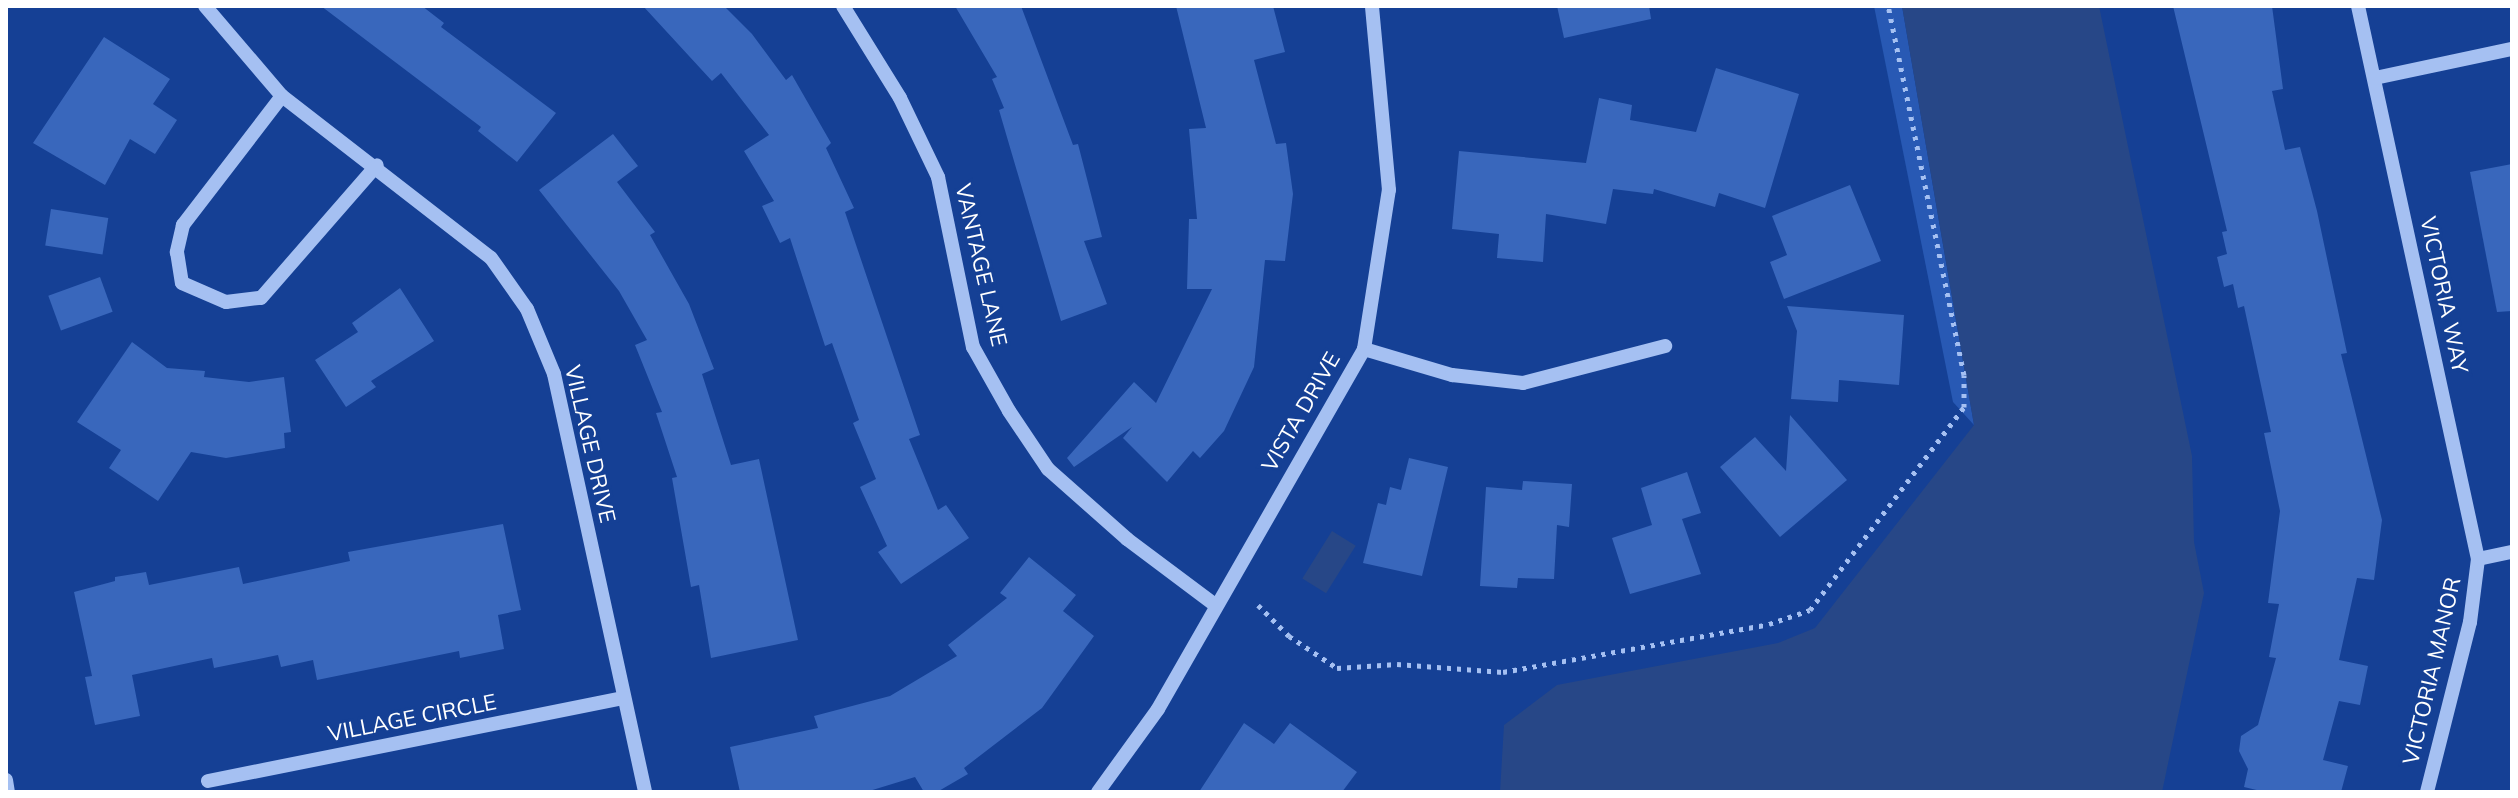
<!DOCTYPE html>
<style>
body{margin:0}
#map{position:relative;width:2518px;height:798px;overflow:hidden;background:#154095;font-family:Mulish,sans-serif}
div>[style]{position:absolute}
.green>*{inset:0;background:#2859b4}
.water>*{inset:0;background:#274787;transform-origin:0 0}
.building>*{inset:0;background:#3967bc;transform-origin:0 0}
.path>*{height:5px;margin-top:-2.5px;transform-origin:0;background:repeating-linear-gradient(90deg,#a5c0f2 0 4px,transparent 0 10px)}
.minor>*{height:14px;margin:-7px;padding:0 7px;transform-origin:7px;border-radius:7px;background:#a5c0f2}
span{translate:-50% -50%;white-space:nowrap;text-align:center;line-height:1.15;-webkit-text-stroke:6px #154095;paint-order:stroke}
.street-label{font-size:22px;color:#fff}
.frame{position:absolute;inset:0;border:8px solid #fff;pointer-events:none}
</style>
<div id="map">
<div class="green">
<i style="clip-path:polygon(1874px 6px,1902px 6px,1974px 425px,1953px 402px)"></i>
</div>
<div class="water">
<i style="clip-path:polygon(1902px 6px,2099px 6px,2192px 456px,2194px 542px,2204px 593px,2162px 792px,1500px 792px,1504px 725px,1557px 685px,1778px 643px,1815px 628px,1974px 425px)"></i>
<i style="left:1332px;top:531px;width:28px;height:56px;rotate:32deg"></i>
</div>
<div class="building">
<i style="clip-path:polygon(321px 6px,422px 6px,444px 23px,441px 27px,556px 113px,517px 162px,478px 131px,481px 127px)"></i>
<i style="clip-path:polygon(643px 6px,724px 6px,752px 34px,786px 80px,792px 75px,831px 143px,826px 148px,854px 208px,845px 212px,920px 435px,909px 439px,938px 510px,946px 505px,969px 538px,901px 584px,878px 552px,887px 546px,860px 487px,876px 479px,853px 423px,859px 420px,832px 343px,825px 346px,790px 238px,780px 243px,762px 206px,774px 201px,744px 151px,769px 135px,721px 73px,712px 81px)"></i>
<i style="clip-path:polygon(955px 6px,1021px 6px,1073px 145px,1078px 144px,1102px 237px,1084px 241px,1107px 304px,1061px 321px,999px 110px,1004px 108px,992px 79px,997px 77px)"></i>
<i style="clip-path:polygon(1176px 6px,1273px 6px,1285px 52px,1254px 60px,1276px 144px,1286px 143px,1293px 194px,1285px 261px,1265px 260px,1254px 367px,1224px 431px,1200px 458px,1193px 451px,1167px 482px,1123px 438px,1132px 427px,1074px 467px,1067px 458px,1134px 382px,1156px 403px,1212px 289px,1187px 289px,1189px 219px,1197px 219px,1189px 129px,1206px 128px)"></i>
<i style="clip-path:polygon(1557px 6px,1649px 6px,1651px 19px,1564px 38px)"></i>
<i style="clip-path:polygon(2173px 6px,2272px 6px,2283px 89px,2272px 91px,2285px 150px,2300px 147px,2317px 211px,2347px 353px,2341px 354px,2382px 520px,2374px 580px,2357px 578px,2339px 660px,2368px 666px,2360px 705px,2339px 701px,2323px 760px,2348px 766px,2341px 792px,2265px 792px,2244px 787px,2248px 769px,2239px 751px,2241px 736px,2258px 725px,2276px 658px,2269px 657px,2279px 604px,2268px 603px,2280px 511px,2264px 433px,2271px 432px,2244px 306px,2238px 308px,2233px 284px,2224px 287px,2217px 257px,2227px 254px,2222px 232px,2227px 231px)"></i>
<i style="clip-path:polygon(104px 37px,170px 79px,153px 104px,177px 120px,155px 154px,130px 139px,105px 185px,33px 143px)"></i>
<i style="clip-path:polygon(1716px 68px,1799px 94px,1765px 208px,1719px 193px,1715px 207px,1654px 189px,1653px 194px,1613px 189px,1606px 224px,1546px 214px,1543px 262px,1497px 258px,1499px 234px,1452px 229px,1459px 151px,1586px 163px,1599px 98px,1632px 105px,1630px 120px,1696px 132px)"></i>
<i style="clip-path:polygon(613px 134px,638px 166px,617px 182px,655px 232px,650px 235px,689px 304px,714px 369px,702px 374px,731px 465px,759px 459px,798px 640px,711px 658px,699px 585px,691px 587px,672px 478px,677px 477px,656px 413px,662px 412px,635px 345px,647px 340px,619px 291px,539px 190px)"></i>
<i style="clip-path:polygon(2512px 164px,2512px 311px,2497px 312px,2470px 172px)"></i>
<i style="clip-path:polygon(1850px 185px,1881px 261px,1784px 299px,1770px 262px,1787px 255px,1772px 216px)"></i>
<i style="left:51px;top:209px;width:58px;height:37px;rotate:9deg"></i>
<i style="left:100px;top:277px;width:37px;height:55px;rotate:70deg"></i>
<i style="clip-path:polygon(400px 288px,434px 341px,371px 381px,376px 387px,346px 407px,315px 360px,358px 332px,352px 323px)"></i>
<i style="clip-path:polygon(1787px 306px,1904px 315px,1899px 385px,1839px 380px,1838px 402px,1791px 399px,1797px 331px)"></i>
<i style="clip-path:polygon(132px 342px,167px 368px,205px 371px,204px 377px,249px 382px,284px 377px,291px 432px,284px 433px,285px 448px,226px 458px,191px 452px,158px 501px,109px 468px,121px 450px,77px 422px)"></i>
<i style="clip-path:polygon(1790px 415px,1847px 480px,1780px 537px,1720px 467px,1755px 437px,1786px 471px)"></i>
<i style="clip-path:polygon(1409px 458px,1448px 467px,1422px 576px,1363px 563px,1378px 503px,1386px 505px,1390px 487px,1401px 490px)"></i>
<i style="clip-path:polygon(1687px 472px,1701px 513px,1682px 519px,1701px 574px,1630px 594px,1612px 538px,1652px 525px,1641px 488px)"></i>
<i style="clip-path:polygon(1523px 481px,1572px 484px,1569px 527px,1557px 525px,1554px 579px,1518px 578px,1517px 588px,1480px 586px,1486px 487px,1522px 490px)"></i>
<i style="clip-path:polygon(503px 524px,521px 610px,498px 615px,504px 649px,460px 658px,459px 651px,317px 680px,313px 660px,281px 667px,278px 655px,214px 668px,212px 658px,132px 675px,140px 716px,95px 725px,85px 677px,92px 676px,74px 592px,115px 581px,115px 577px,146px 572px,149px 585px,239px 567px,243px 584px,350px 561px,348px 552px)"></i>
<i style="clip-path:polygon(1029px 557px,1076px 595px,1063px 611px,1094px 636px,1042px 708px,964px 768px,968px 774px,937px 792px,924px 792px,915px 777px,866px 792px,740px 792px,730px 747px,818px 728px,814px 716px,890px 696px,957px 656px,948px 645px,1007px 598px,1000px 593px)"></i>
<i style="clip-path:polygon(1244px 723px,1274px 744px,1290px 723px,1357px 772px,1342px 792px,1199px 792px)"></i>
</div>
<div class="path">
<i style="left:1258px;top:605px;width:44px;rotate:45deg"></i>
<i style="left:1289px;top:636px;width:58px;rotate:33.7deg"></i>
<i style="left:1337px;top:668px;width:60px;rotate:-3.8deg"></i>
<i style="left:1397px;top:664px;width:106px;rotate:4.3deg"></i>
<i style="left:1503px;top:672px;width:270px;rotate:-10.2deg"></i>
<i style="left:1769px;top:624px;width:43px;rotate:-18.9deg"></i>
<i style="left:1810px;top:610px;width:255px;rotate:-52.8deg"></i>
<i style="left:1964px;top:407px;width:32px;rotate:-90deg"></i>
<i style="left:1964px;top:375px;width:377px;rotate:-101.6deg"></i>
</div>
<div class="minor">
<i style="left:205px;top:6px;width:118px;rotate:49.5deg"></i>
<i style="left:282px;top:96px;width:264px;rotate:37.8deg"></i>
<i style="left:491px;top:258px;width:62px;rotate:54.8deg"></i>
<i style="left:527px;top:309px;width:70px;rotate:67.4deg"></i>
<i style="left:554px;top:374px;width:428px;rotate:77.7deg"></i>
<i style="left:843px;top:6px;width:108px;rotate:58.2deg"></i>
<i style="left:900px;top:98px;width:88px;rotate:64.3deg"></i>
<i style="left:938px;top:177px;width:174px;rotate:78.4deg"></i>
<i style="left:973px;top:347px;width:73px;rotate:60.6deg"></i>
<i style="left:1009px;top:411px;width:70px;rotate:56.1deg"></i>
<i style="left:1048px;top:469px;width:106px;rotate:41.5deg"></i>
<i style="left:1127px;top:539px;width:109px;rotate:36.8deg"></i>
<i style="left:2358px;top:6px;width:566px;rotate:77.76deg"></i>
<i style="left:2478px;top:559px;width:64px;rotate:97.2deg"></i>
<i style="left:2470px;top:622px;width:175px;rotate:104.2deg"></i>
<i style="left:2375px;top:78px;width:140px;rotate:-12deg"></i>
<i style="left:282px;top:96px;width:163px;rotate:127.5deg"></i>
<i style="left:183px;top:225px;width:28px;rotate:103deg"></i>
<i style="left:177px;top:252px;width:31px;rotate:81deg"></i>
<i style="left:182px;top:283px;width:48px;rotate:23.4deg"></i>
<i style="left:226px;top:302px;width:35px;rotate:-7deg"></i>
<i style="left:261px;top:298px;width:176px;rotate:-48.9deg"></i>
<i style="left:1364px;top:349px;width:92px;rotate:16.5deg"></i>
<i style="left:1452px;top:375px;width:71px;rotate:6.4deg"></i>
<i style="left:1523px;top:383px;width:147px;rotate:-14.6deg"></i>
<i style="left:2478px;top:559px;width:35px;rotate:-12deg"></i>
<i style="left:6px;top:780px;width:12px;rotate:81deg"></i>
<i style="left:208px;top:781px;width:424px;rotate:-11.3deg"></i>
<i style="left:1098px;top:792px;width:102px;rotate:-54.1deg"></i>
<i style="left:1158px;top:709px;width:415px;rotate:-60.2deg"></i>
<i style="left:1364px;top:349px;width:161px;rotate:-81.1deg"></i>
<i style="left:1389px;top:190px;width:185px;rotate:-95.3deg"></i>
</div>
<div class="street-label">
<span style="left:981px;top:265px;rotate:77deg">VANTAGE LANE</span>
<span style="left:2444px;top:295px;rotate:78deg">VICTORIA WAY</span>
<span style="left:1301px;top:412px;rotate:-60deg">VISTA DRIVE</span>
<span style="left:590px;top:444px;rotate:77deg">VILLAGE DRIVE</span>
<span style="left:2432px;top:671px;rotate:-77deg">VICTORIA MANOR</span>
<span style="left:412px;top:718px;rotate:-11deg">VILLAGE CIRCLE</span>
</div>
<div class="frame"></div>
</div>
